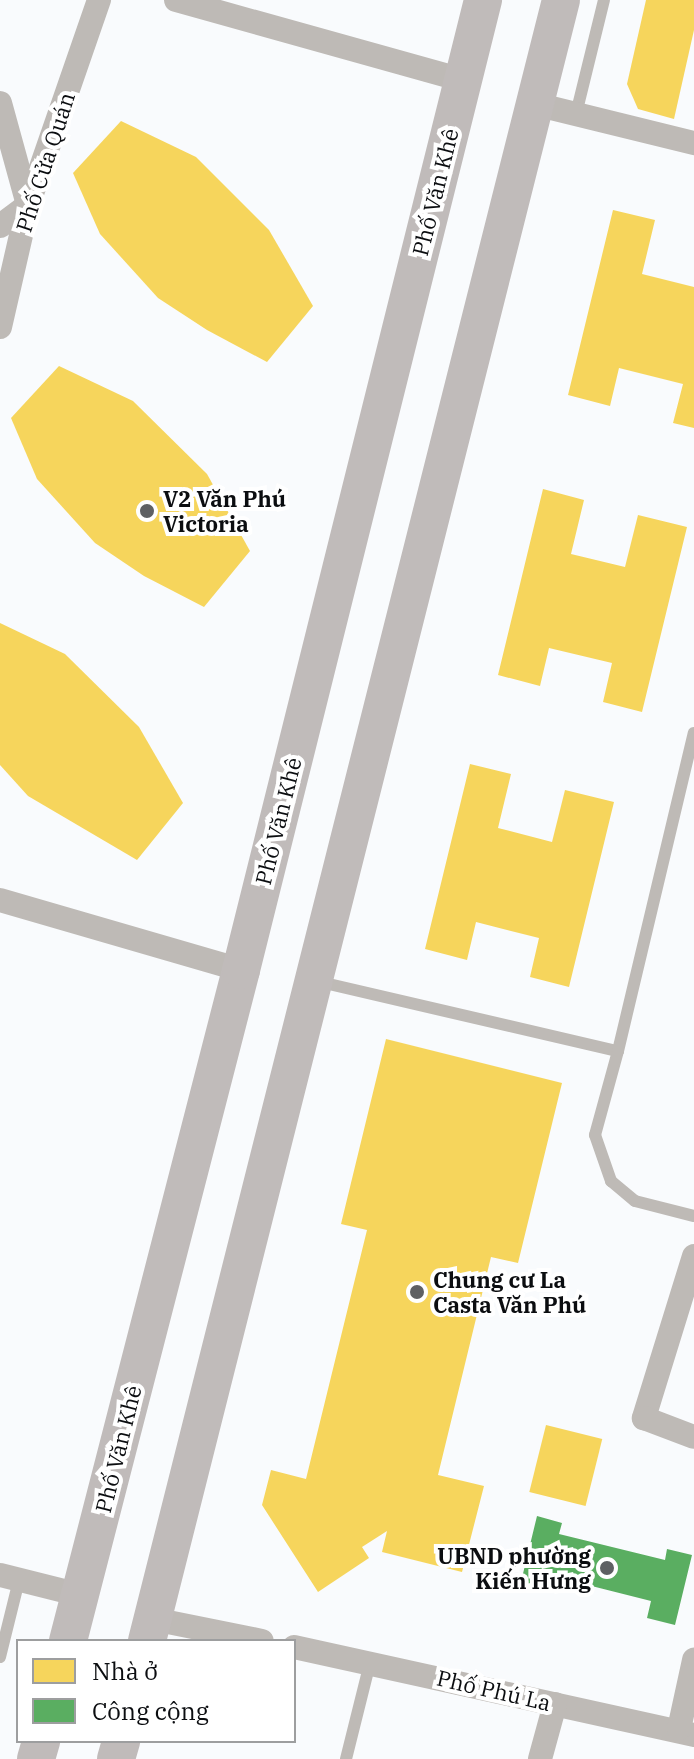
<!DOCTYPE html>
<meta charset="utf-8">
<style>
body{margin:0}
#map{position:relative;width:694px;height:1759px;overflow:hidden;background:#f9fbfd;font-family:"IBM Plex Serif",serif}
div>[style]{position:absolute}
.homes>*{inset:0;background:#f6d55c;transform-origin:0 0}
.public>*{inset:0;background:#5aae61}
.service>*{height:12px;margin:-6px;padding:0 6px;transform-origin:6px;border-radius:6px;background:#bebab6}
.minor>*{height:24px;margin:-12px;padding:0 12px;transform-origin:12px;border-radius:12px;background:#bebab6}
.primary>*{height:38px;margin:-19px;padding:0 19px;transform-origin:19px;border-radius:19px;background:#c0bbba}
.dots>*{width:22px;height:22px;translate:-50% -50%;box-sizing:border-box;border:4px solid #fff;border-radius:50%}
span{translate:-50% -50%;white-space:nowrap;text-align:center;line-height:1.15;-webkit-text-stroke:8px #fff;paint-order:stroke}
.street-label{font-size:22px;color:#0b0d10}
.poi-label{font-size:22px;color:#0b0d10;font-weight:700}
.left{translate:0 -50%;text-align:left}
.right{translate:-100% -50%;text-align:right}
.legend{position:absolute;left:16px;top:1639px;width:280px;height:104px;box-sizing:border-box;background:#fff;border:2px solid #9d9e9f;margin:0;padding:10px 14px;list-style:none;font-size:24px;color:#0b0d10}
.legend li{display:flex;align-items:center;gap:16px;height:40px}
.legend b{width:40px;border:2px solid #9d9e9f}
</style>
<div id="map">
<div class="homes">
<i style="clip-path:polygon(646px 0,694px 0,694px 30px,674px 119px,638px 109px,627px 84px)"></i>
<i style="clip-path:polygon(121px 121px,196px 157px,269px 230px,313px 306px,267px 362px,207px 330px,158px 298px,100px 234px,73px 173px)"></i>
<i style="clip-path:polygon(613px 210px,655px 220px,642px 274px,694px 287px,694px 428px,673px 423px,683px 384px,619px 368px,610px 406px,568px 395px)"></i>
<i style="clip-path:polygon(59px 366px,133px 401px,207px 474px,250px 551px,204px 607px,144px 576px,95px 543px,37px 479px,11px 418px)"></i>
<i style="clip-path:polygon(543px 489px,584px 500px,571px 554px,625px 567px,638px 515px,687px 527px,642px 712px,603px 702px,612px 663px,549px 648px,540px 686px,498px 675px)"></i>
<i style="clip-path:polygon(0 623px,65px 654px,139px 727px,183px 803px,137px 860px,28px 796px,0 765px)"></i>
<i style="clip-path:polygon(470px 764px,511px 774px,498px 828px,552px 842px,565px 790px,614px 802px,569px 987px,530px 977px,539px 938px,476px 922px,467px 960px,425px 949px)"></i>
<i style="clip-path:polygon(386px 1039px,562px 1083px,518px 1263px,491px 1257px,438px 1475px,484px 1486px,462px 1572px,382px 1552px,387px 1531px,362px 1547px,369px 1558px,318px 1592px,262px 1505px,271px 1470px,306px 1479px,367px 1230px,341px 1224px)"></i>
<i style="left:546px;top:1425px;width:58px;height:69px;rotate:14deg"></i>
</div>
<div class="public">
<i style="clip-path:polygon(537px 1516px,562px 1523px,559px 1534px,665px 1560px,667px 1549px,692px 1555px,675px 1625px,647px 1618px,651px 1601px,548px 1575px,544px 1592px,520px 1586px)"></i>
</div>
<div class="service">
<i style="left:576px;top:114px;width:117px;rotate:-76.2deg"></i>
<i style="left:316px;top:981px;width:310px;rotate:13.1deg"></i>
<i style="left:618px;top:1051px;width:87px;rotate:105.3deg"></i>
<i style="left:595px;top:1135px;width:49px;rotate:70.8deg"></i>
<i style="left:611px;top:1181px;width:31px;rotate:40deg"></i>
<i style="left:635px;top:1201px;width:61px;rotate:14.3deg"></i>
<i style="left:618px;top:1051px;width:327px;rotate:-76.6deg"></i>
<i style="left:0;top:1657px;width:79px;rotate:-76.1deg"></i>
<i style="left:346px;top:1759px;width:99px;rotate:-76deg"></i>
</div>
<div class="minor">
<i style="left:176px;top:0;width:298px;rotate:15.6deg"></i>
<i style="left:0;top:103px;width:106px;rotate:74.6deg"></i>
<i style="left:28px;top:205px;width:35px;rotate:143deg"></i>
<i style="left:535px;top:104px;width:164px;rotate:13.8deg"></i>
<i style="left:0;top:327px;width:125px;rotate:-77.1deg"></i>
<i style="left:28px;top:205px;width:217px;rotate:-70.9deg"></i>
<i style="left:0;top:900px;width:251px;rotate:16.2deg"></i>
<i style="left:694px;top:1256px;width:170px;rotate:107.2deg"></i>
<i style="left:644px;top:1418px;width:53px;rotate:20.8deg"></i>
<i style="left:0;top:1575px;width:82px;rotate:14deg"></i>
<i style="left:153px;top:1619px;width:111px;rotate:11.4deg"></i>
<i style="left:294px;top:1647px;width:410px;rotate:12.4deg"></i>
<i style="left:679px;top:1729px;width:71px;rotate:-77.7deg"></i>
<i style="left:540px;top:1759px;width:57px;rotate:-74.7deg"></i>
</div>
<div class="primary">
<i style="left:68px;top:1641px;width:693px;rotate:-75.54deg"></i>
<i style="left:241px;top:970px;width:1000px;rotate:-75.99deg"></i>
<i style="left:147px;top:1641px;width:1692px;rotate:-75.84deg"></i>
<i style="left:36px;top:1759px;width:19px;rotate:-74deg"></i>
<i style="left:116px;top:1759px;width:19px;rotate:-74deg"></i>
</div>
<div class="dots">
<i style="left:147px;top:511px;background:#5e6063"></i>
<i style="left:417px;top:1292px;background:#5e6063"></i>
<i style="left:607px;top:1568px;background:#5e6063"></i>
</div>
<div class="street-label">
<span style="left:45px;top:162px;rotate:-72deg">Phố Cửa Quán</span>
<span style="left:435px;top:192px;rotate:-76deg">Phố Văn Khê</span>
<span style="left:278px;top:821px;rotate:-76deg">Phố Văn Khê</span>
<span style="left:118px;top:1449px;rotate:-76deg">Phố Văn Khê</span>
<span style="left:494px;top:1690px;rotate:13deg">Phố Phú La</span>
</div>
<div class="poi-label">
<span class="left" style="left:163px;top:511px">V2 Văn Phú<br>Victoria</span>
<span class="left" style="left:433px;top:1292px">Chung cư La<br>Casta Văn Phú</span>
<span class="right" style="left:591px;top:1568px">UBND phường<br>Kiến Hưng</span>
</div>
<ul class="legend">
<li><b style="height:22px;background:#f6d55c"></b>Nhà ở</li>
<li><b style="height:22px;background:#5aae61"></b>Công cộng</li>
</ul>
</div>
